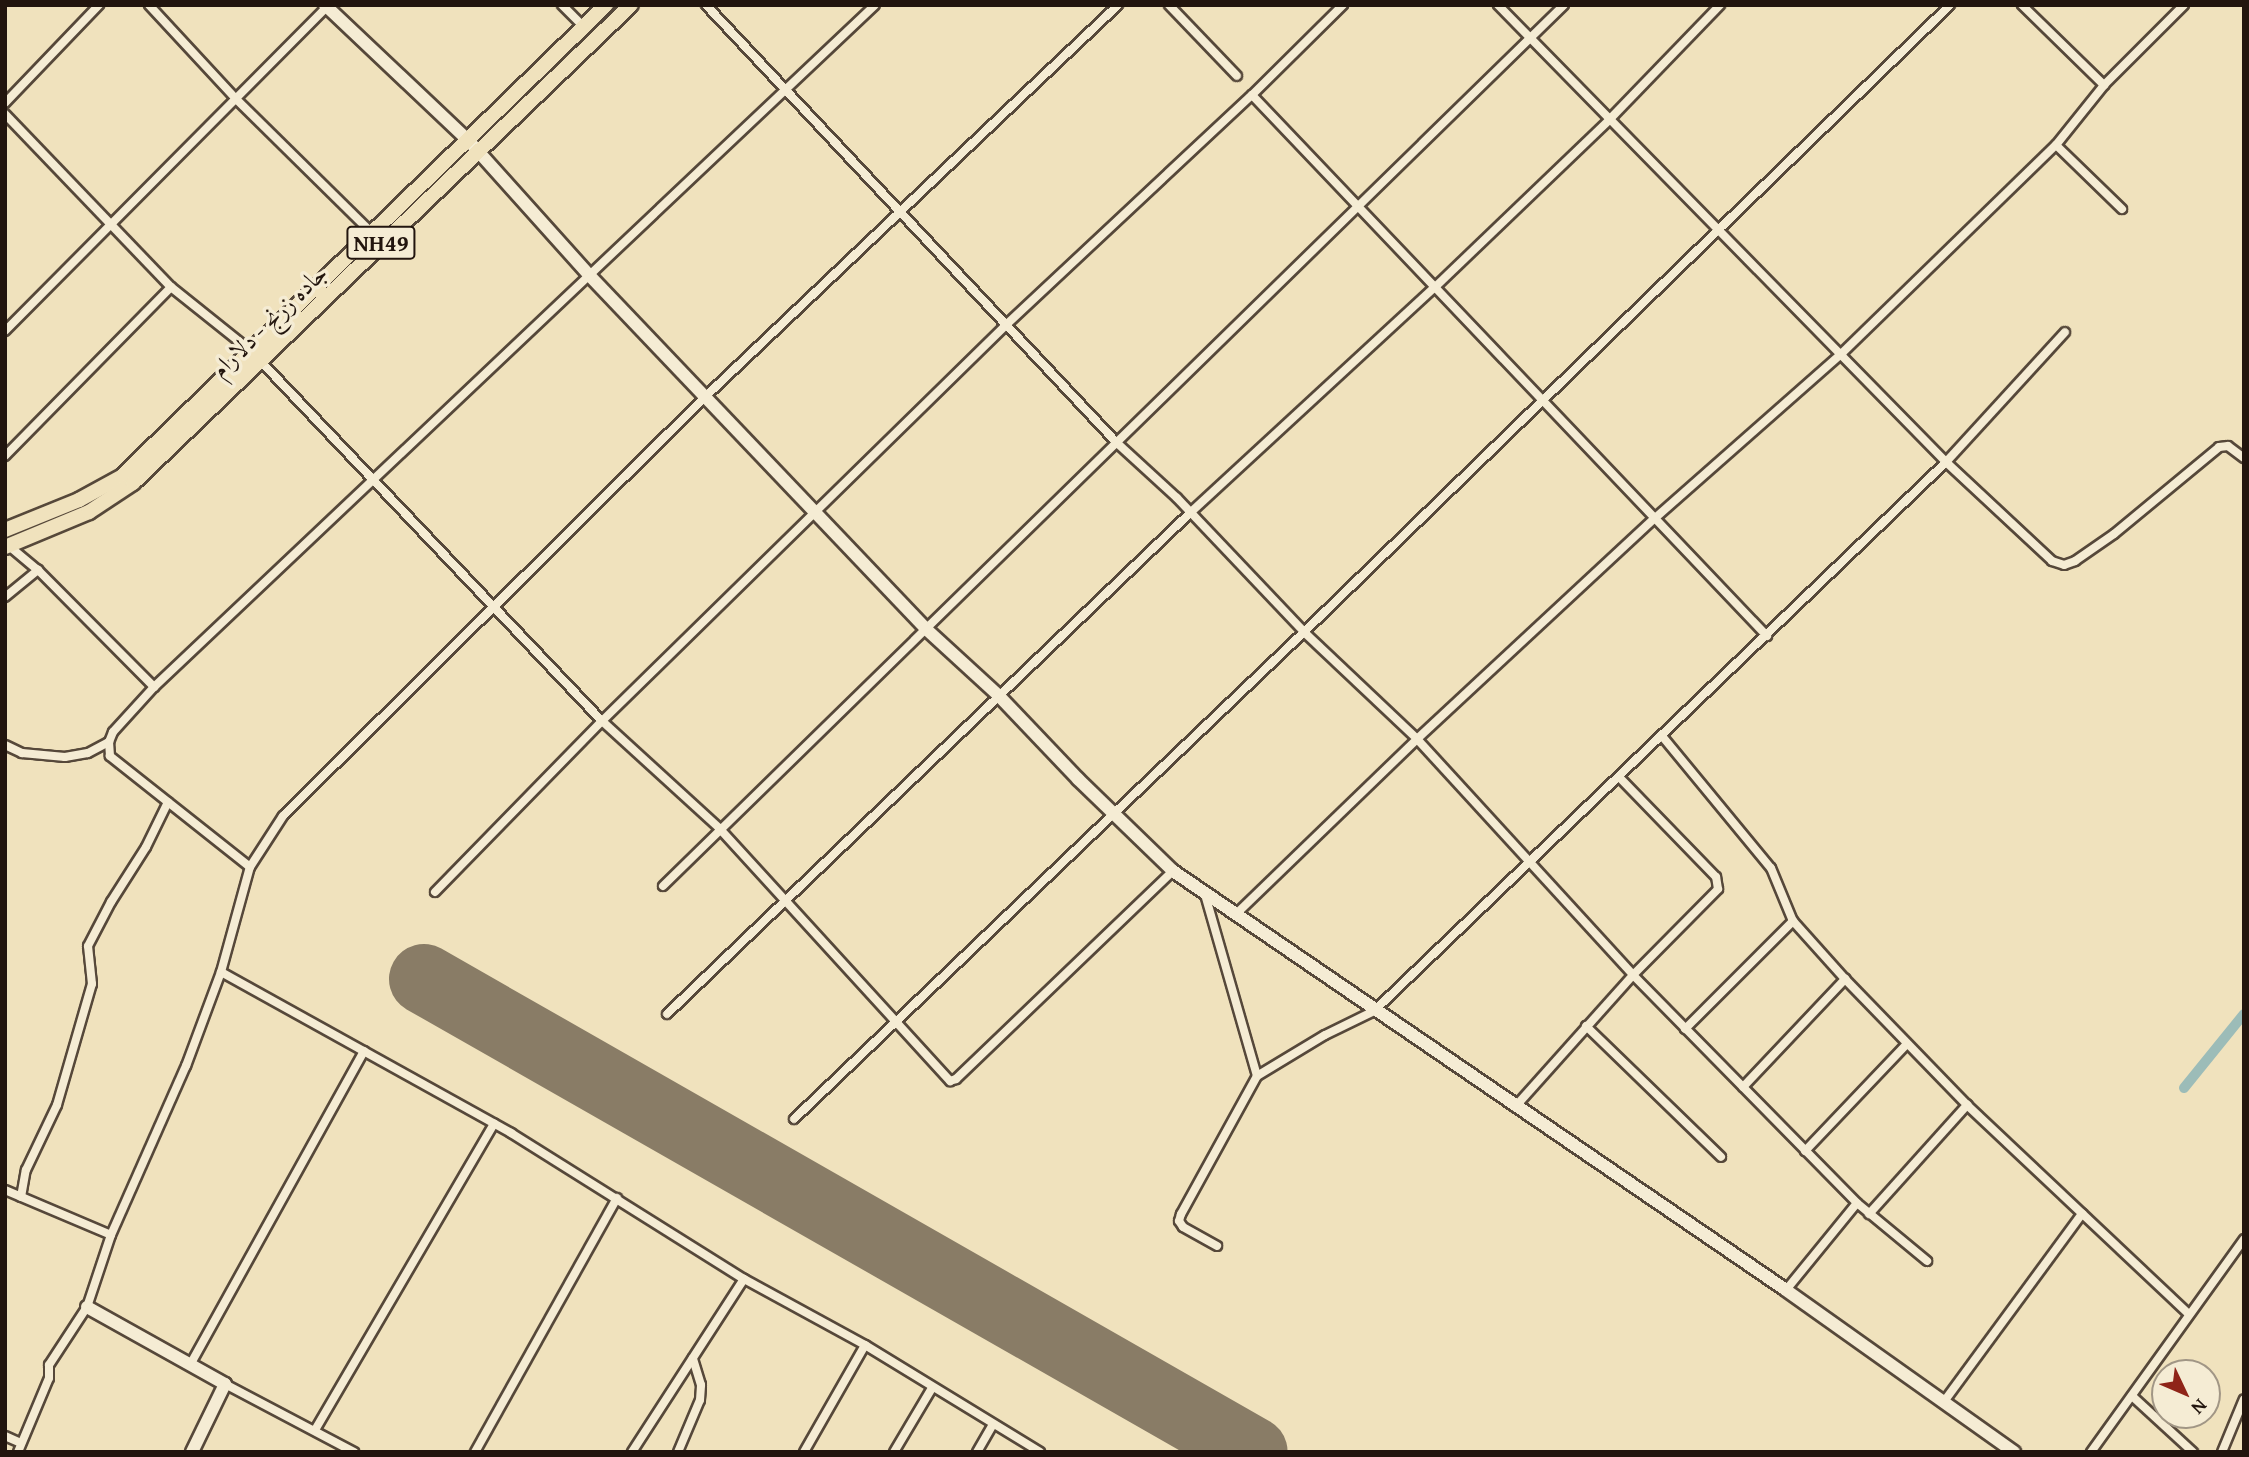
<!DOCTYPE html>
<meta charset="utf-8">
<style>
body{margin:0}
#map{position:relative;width:2249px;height:1457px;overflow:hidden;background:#f0e2bd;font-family:"Gentium Book Plus",Amiri,serif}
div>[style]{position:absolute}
.canal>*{height:10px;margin:-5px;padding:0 5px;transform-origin:5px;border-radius:5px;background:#9cbcb8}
.runway>*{height:70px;margin:-35px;padding:0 35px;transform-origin:35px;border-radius:35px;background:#897c66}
.roads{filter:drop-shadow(2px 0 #56483a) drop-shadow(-2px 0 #56483a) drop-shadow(0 2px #56483a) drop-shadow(0 -2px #56483a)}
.street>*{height:8px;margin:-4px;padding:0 4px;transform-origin:4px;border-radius:4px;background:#f5ecd4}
.secondary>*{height:12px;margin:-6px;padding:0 6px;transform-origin:6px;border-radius:6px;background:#f5ecd4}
.highway>*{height:14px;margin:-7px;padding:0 7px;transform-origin:7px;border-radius:7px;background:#f0e2bd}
span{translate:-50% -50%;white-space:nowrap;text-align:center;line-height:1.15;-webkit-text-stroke:7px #f5ecd4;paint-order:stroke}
.shield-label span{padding:2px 5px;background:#f5ecd4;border:2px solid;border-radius:5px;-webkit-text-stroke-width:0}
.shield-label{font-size:23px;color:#22150e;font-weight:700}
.street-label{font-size:24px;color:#22150e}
.frame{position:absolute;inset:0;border:7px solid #22150e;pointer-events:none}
.north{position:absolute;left:2151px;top:1359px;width:70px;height:70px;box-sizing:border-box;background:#f5ecd4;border:2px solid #a19685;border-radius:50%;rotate:134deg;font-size:19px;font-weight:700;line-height:28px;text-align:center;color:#22150e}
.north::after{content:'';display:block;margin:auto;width:24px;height:32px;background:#8f2418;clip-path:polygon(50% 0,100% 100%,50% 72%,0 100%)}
</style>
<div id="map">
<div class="canal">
<i style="left:2184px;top:1088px;width:95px;rotate:-51deg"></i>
</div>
<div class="runway">
<i style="left:424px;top:979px;width:954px;rotate:29.71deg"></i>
</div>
<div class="roads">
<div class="street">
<i style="left:149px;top:5px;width:129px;rotate:47.2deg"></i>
<i style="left:237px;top:100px;width:190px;rotate:44.6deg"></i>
<i style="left:562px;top:5px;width:31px;rotate:45deg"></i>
<i style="left:706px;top:5px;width:601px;rotate:46.82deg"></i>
<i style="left:1117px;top:443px;width:81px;rotate:42.5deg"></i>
<i style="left:1177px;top:498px;width:185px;rotate:46.5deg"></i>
<i style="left:1304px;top:632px;width:156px;rotate:43.4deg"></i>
<i style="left:1417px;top:739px;width:320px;rotate:47.5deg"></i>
<i style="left:1633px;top:975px;width:320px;rotate:45.5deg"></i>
<i style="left:1857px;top:1203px;width:91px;rotate:39.6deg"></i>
<i style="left:1169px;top:5px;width:98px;rotate:46.2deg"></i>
<i style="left:1498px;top:5px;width:640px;rotate:45.57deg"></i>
<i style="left:1946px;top:462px;width:145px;rotate:43deg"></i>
<i style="left:2052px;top:561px;width:13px;rotate:18deg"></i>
<i style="left:2064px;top:565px;width:12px;rotate:-20deg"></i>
<i style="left:2075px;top:561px;width:47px;rotate:-34.7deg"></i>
<i style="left:2114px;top:534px;width:136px;rotate:-39.6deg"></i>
<i style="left:2219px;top:447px;width:9px;rotate:-6deg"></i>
<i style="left:2228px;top:446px;width:20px;rotate:37deg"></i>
<i style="left:2022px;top:5px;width:115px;rotate:44.3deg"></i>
<i style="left:1252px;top:95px;width:747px;rotate:46.41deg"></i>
<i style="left:5px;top:103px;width:136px;rotate:-46.2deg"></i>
<i style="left:5px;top:114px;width:240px;rotate:46.2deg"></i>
<i style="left:171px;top:287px;width:101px;rotate:38.6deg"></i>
<i style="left:250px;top:350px;width:511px;rotate:46.51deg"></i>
<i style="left:602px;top:721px;width:159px;rotate:42.4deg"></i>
<i style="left:719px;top:828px;width:343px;rotate:47.6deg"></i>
<i style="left:950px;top:1081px;width:6px;rotate:-18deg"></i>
<i style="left:956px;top:1079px;width:301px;rotate:-43.8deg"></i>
<i style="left:2056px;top:145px;width:92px;rotate:44.1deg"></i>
<i style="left:5px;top:331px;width:457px;rotate:-45.2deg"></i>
<i style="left:5px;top:456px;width:237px;rotate:-45.5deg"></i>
<i style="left:9px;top:546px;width:38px;rotate:40deg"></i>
<i style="left:38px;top:570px;width:165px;rotate:45.2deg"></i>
<i style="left:5px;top:597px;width:43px;rotate:-39.3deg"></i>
<i style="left:1662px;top:736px;width:171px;rotate:50.5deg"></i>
<i style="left:1771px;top:868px;width:57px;rotate:67.5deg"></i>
<i style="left:1793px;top:921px;width:78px;rotate:48.1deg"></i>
<i style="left:1845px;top:979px;width:175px;rotate:45.9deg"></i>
<i style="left:1967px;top:1105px;width:303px;rotate:43.3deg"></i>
<i style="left:5px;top:745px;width:19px;rotate:25deg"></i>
<i style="left:22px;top:753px;width:43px;rotate:5.3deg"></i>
<i style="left:65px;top:757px;width:23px;rotate:-10deg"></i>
<i style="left:88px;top:753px;width:24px;rotate:-28deg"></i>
<i style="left:250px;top:867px;width:179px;rotate:-141.6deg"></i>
<i style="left:110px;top:756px;width:14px;rotate:-94deg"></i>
<i style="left:109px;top:742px;width:11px;rotate:-68deg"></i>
<i style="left:113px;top:732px;width:61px;rotate:-47.7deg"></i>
<i style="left:154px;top:687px;width:992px;rotate:-43.41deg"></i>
<i style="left:663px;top:886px;width:1260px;rotate:-44.36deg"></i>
<i style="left:1204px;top:891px;width:192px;rotate:74deg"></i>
<i style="left:1257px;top:1076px;width:158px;rotate:118.8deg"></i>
<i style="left:1181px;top:1214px;width:7px;rotate:106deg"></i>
<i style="left:1179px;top:1221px;width:7px;rotate:56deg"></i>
<i style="left:1183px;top:1227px;width:39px;rotate:29deg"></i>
<i style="left:435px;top:892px;width:239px;rotate:-45.7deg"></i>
<i style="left:602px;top:721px;width:567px;rotate:-44.43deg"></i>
<i style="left:1007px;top:324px;width:335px;rotate:-43.1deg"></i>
<i style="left:1252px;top:95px;width:128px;rotate:-44.7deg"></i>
<i style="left:1236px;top:914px;width:252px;rotate:-44deg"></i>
<i style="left:1417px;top:739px;width:325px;rotate:-42.9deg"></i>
<i style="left:1655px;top:518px;width:249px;rotate:-41.4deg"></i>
<i style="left:1842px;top:353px;width:298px;rotate:-44.2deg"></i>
<i style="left:2056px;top:145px;width:77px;rotate:-51.3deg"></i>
<i style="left:2104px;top:85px;width:113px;rotate:-45deg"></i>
<i style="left:221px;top:972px;width:332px;rotate:29deg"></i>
<i style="left:511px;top:1133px;width:275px;rotate:32.1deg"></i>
<i style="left:744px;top:1279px;width:138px;rotate:28.6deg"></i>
<i style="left:865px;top:1345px;width:205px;rotate:31.4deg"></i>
<i style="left:667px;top:1014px;width:726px;rotate:-43.77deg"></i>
<i style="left:1191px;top:512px;width:330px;rotate:-42.7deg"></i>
<i style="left:1434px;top:288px;width:243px;rotate:-43.8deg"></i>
<i style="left:1609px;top:120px;width:160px;rotate:-46deg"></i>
<i style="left:1586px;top:1026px;width:188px;rotate:44.1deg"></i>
<i style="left:1685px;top:1029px;width:153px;rotate:-45deg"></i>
<i style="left:1257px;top:1076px;width:79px;rotate:-31.1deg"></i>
<i style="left:1325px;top:1035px;width:55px;rotate:-26.1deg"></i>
<i style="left:1374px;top:1011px;width:793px;rotate:-43.82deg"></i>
<i style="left:1946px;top:462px;width:176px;rotate:-47.5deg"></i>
<i style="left:1743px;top:1087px;width:149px;rotate:-46.6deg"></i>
<i style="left:1515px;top:1107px;width:177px;rotate:-48.2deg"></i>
<i style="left:1633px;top:975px;width:121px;rotate:-45.3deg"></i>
<i style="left:1718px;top:889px;width:12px;rotate:-99deg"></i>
<i style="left:1716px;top:877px;width:139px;rotate:-134.1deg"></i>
<i style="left:794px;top:1119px;width:705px;rotate:-43.68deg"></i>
<i style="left:1304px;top:632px;width:900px;rotate:-44.14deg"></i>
<i style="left:1805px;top:1151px;width:148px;rotate:-46.4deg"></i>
<i style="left:5px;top:1190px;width:115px;rotate:23deg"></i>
<i style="left:21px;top:1197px;width:27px;rotate:-80deg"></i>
<i style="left:26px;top:1170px;width:72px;rotate:-64.5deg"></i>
<i style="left:57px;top:1105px;width:126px;rotate:-73.9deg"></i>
<i style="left:92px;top:984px;width:38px;rotate:-96deg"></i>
<i style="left:88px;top:946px;width:50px;rotate:-62.4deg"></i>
<i style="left:111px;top:902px;width:65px;rotate:-57.5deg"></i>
<i style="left:146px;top:847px;width:50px;rotate:-63.9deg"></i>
<i style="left:1869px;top:1214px;width:147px;rotate:-48deg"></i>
<i style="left:1786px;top:1290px;width:112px;rotate:-50.8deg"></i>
<i style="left:190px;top:1365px;width:359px;rotate:-61deg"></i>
<i style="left:225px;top:1384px;width:146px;rotate:27.8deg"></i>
<i style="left:2132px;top:1396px;width:83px;rotate:42.6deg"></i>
<i style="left:1943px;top:1403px;width:235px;rotate:-53.7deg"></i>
<i style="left:315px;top:1430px;width:355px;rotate:-59.7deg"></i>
<i style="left:5px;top:1436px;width:17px;rotate:24deg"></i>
<i style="left:18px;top:1452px;width:80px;rotate:-67.3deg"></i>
<i style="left:49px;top:1378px;width:13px;rotate:-90deg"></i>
<i style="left:49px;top:1365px;width:69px;rotate:-56.8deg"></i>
<i style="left:87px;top:1307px;width:76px;rotate:-71.6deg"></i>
<i style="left:111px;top:1235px;width:185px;rotate:-66.1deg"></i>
<i style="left:186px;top:1066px;width:100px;rotate:-69.6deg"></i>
<i style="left:221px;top:972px;width:109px;rotate:-74.6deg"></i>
<i style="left:250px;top:867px;width:61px;rotate:-57.1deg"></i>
<i style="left:283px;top:816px;width:596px;rotate:-44.8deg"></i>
<i style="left:706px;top:396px;width:568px;rotate:-43.5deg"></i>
<i style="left:475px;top:1452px;width:291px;rotate:-60.8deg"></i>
<i style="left:632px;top:1452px;width:206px;rotate:-57.1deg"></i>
<i style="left:678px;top:1452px;width:56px;rotate:-67.1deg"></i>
<i style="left:700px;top:1400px;width:15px;rotate:-86deg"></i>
<i style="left:701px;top:1385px;width:28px;rotate:-107deg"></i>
<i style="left:804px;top:1452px;width:123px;rotate:-60.3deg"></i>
<i style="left:894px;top:1452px;width:74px;rotate:-59.3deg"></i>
<i style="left:977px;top:1452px;width:32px;rotate:-60deg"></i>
<i style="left:2091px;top:1452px;width:262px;rotate:-54.3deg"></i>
<i style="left:2222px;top:1452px;width:57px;rotate:-67.5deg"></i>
</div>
<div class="secondary">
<i style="left:325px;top:5px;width:197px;rotate:43.4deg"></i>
<i style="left:468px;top:140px;width:181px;rotate:48.1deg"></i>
<i style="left:589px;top:275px;width:489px;rotate:46.4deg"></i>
<i style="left:926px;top:629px;width:99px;rotate:42.5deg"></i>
<i style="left:999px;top:696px;width:115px;rotate:46.4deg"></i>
<i style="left:1078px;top:779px;width:132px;rotate:44.1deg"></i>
<i style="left:1173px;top:871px;width:743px;rotate:34.35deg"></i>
<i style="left:1786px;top:1290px;width:280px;rotate:35.4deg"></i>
<i style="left:87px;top:1307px;width:158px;rotate:29.2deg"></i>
<i style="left:225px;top:1384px;width:76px;rotate:115.9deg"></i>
</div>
<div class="highway">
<i style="left:5px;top:530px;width:80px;rotate:-22.1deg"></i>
<i style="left:79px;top:500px;width:48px;rotate:-28.7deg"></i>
<i style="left:121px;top:477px;width:677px;rotate:-44.22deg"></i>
<i style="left:5px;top:547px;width:91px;rotate:-22.6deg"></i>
<i style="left:89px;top:512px;width:53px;rotate:-33.4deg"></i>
<i style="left:133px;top:483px;width:690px;rotate:-43.83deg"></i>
</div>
</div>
<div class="shield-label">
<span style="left:381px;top:243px">NH49</span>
</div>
<div class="street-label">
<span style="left:269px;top:321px;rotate:-44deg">جاده زرنج - دلارام</span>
</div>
<div class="frame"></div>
<div class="north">N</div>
</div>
